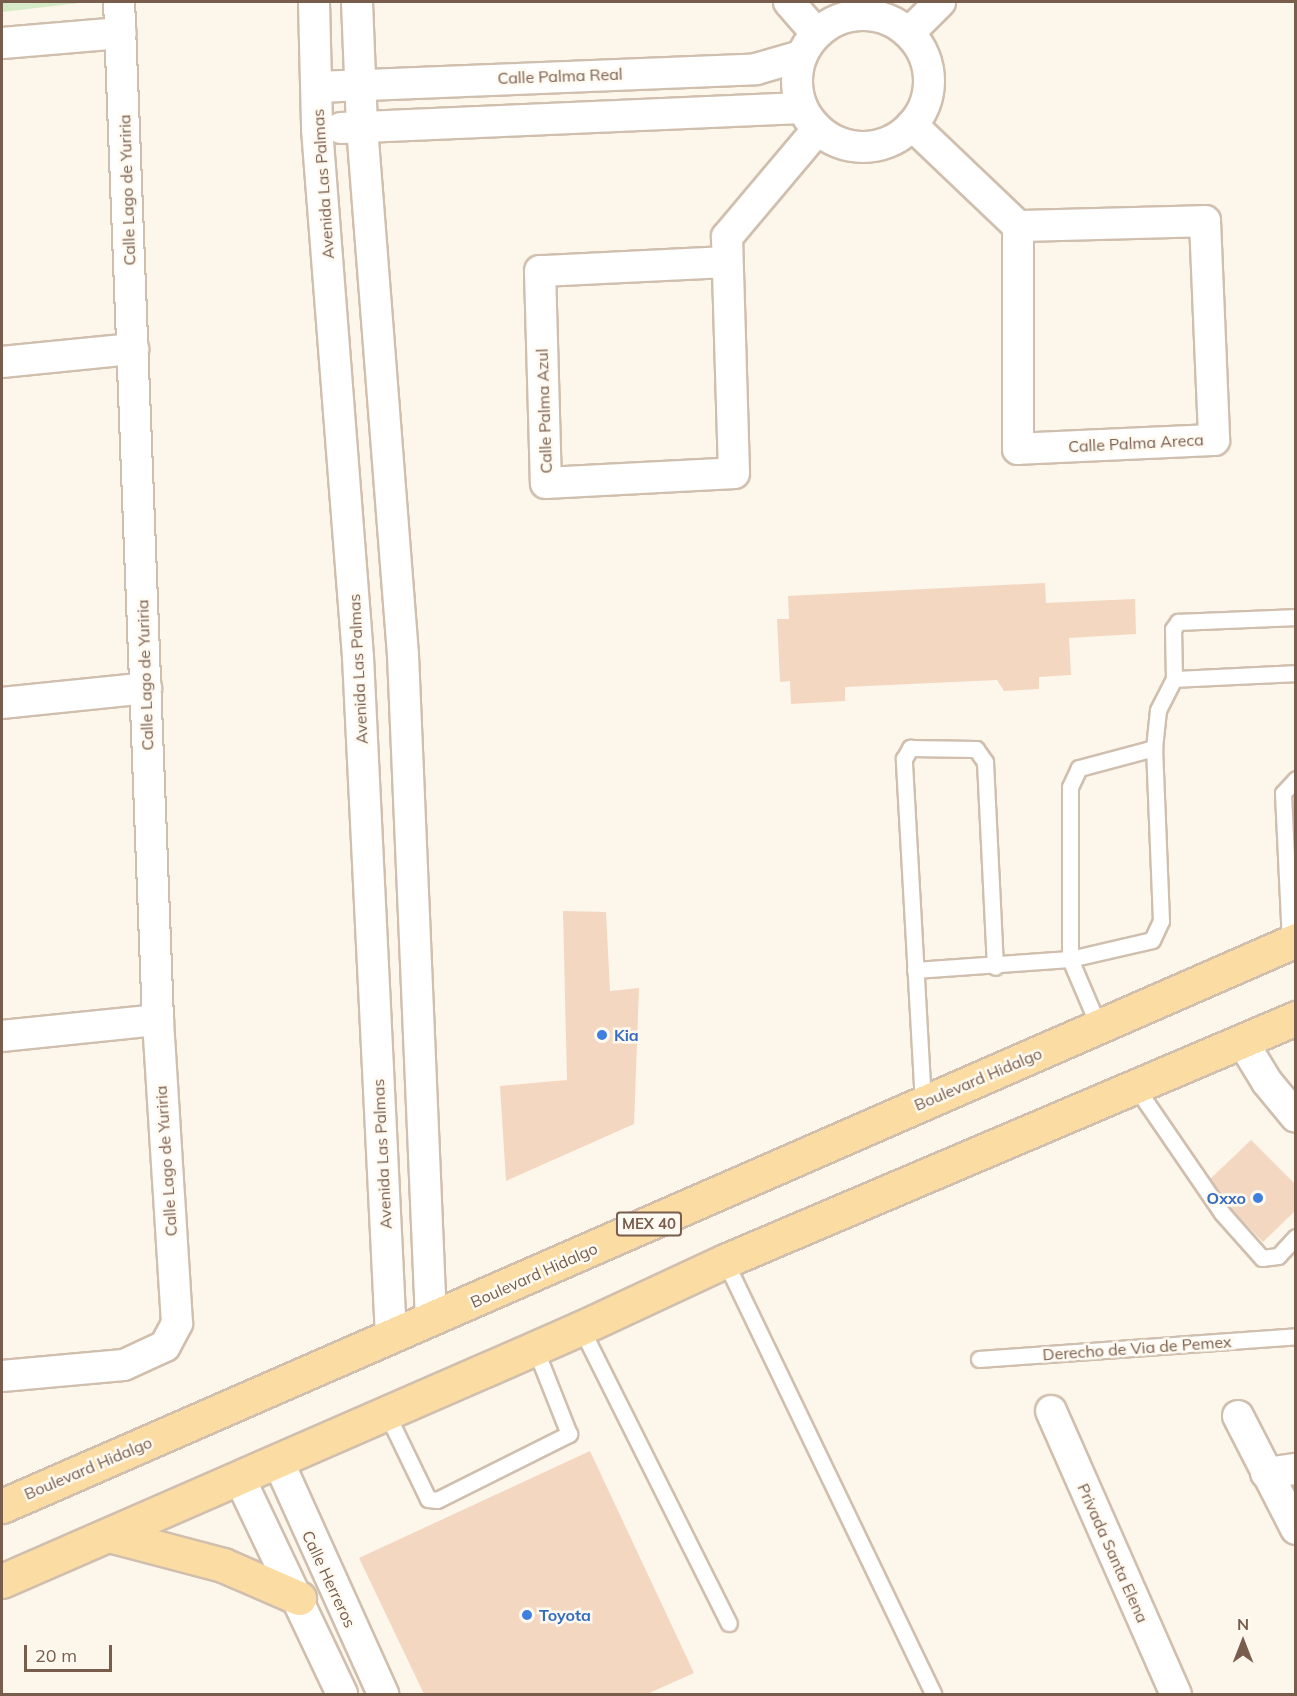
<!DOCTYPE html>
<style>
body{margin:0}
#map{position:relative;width:1297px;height:1696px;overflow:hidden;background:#fdf6ea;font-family:Mulish,sans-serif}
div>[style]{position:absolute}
.green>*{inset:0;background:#d5ebc7}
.building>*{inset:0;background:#f3d7c1}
.roads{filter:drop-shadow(2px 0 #d0bfae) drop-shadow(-2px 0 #d0bfae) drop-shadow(0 2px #d0bfae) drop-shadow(0 -2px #d0bfae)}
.service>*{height:15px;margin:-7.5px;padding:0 7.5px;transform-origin:7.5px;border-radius:7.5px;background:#fff}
.minor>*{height:30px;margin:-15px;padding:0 15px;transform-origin:15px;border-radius:15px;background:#fff}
.minor>.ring{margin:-15px;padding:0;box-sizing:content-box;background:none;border:30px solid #fff;border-radius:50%}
.primary>*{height:33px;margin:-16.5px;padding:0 16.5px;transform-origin:16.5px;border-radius:16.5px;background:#fbdda3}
.dots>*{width:16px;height:16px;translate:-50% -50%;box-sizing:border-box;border:3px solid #fffaf1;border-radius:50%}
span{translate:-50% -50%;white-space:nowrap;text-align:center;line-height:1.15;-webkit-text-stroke:5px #fffaf1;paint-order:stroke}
.shield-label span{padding:2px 4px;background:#fffaf1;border:2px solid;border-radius:4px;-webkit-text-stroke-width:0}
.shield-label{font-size:15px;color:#795d4c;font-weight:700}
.street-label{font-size:16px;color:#795d4c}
.shop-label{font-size:16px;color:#366cbe;font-weight:700}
.left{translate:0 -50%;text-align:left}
.right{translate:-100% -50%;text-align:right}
.frame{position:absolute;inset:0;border:3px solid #795d4c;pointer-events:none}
.north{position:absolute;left:1213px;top:1612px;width:60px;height:60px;-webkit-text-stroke:4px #fffaf1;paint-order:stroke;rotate:0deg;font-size:16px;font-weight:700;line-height:24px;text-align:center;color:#795d4c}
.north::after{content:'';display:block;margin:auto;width:21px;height:27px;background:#795d4c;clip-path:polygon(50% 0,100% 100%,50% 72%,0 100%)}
.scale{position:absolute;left:24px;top:1645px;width:88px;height:27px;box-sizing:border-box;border:3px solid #795d4c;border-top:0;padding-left:8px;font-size:18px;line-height:21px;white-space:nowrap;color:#795d4c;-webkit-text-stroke:4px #fffaf1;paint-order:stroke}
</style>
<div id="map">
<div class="green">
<i style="clip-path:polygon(2px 2px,88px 2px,2px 12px)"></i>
</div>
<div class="building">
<i style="clip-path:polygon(1045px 583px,1046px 603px,1135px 599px,1136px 634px,1069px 638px,1071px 675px,1039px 677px,1039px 689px,1004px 691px,997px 680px,845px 687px,845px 701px,791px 704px,790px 681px,780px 682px,777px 619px,789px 619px,788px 596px)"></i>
<i style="clip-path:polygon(563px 911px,606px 912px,610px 991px,639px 988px,634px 1124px,506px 1181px,500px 1086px,567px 1080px)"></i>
<i style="clip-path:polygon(1251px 1140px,1296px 1185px,1296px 1210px,1263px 1242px,1206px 1183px)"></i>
<i style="clip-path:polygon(590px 1451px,694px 1673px,647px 1694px,424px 1694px,359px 1558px)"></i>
</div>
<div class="roads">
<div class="service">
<i style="left:1174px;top:679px;width:122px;rotate:-2.8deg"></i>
<i style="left:1290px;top:942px;width:149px;rotate:-92.7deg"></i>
<i style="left:1283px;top:793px;width:19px;rotate:-47deg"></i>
<i style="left:915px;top:970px;width:155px;rotate:-4.1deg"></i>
<i style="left:1070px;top:959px;width:84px;rotate:-13deg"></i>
<i style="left:1152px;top:940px;width:21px;rotate:-65deg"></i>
<i style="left:1161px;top:921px;width:173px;rotate:-92.3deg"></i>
<i style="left:1154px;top:748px;width:38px;rotate:-84deg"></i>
<i style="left:1158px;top:710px;width:35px;rotate:-63deg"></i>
<i style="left:1174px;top:679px;width:50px;rotate:-91.1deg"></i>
<i style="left:1173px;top:629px;width:9px;rotate:-54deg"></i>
<i style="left:1178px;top:622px;width:118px;rotate:-2.4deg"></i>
<i style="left:1099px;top:1027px;width:74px;rotate:-113.1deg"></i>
<i style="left:1070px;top:959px;width:172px;rotate:-90deg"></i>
<i style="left:1070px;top:787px;width:21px;rotate:-65deg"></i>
<i style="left:1079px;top:768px;width:78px;rotate:-14.9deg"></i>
<i style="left:1135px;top:1086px;width:154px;rotate:55.6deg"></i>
<i style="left:1222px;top:1213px;width:60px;rotate:48.4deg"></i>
<i style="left:1262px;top:1258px;width:16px;rotate:-7deg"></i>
<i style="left:1278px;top:1256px;width:26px;rotate:-47deg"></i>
<i style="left:923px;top:1103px;width:345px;rotate:-93.2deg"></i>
<i style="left:904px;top:759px;width:13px;rotate:-61deg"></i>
<i style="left:910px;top:748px;width:66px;rotate:0.9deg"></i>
<i style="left:976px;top:749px;width:16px;rotate:55deg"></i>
<i style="left:985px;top:762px;width:205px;rotate:87.2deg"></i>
<i style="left:725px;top:1261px;width:480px;rotate:64.3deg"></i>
<i style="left:581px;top:1328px;width:330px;rotate:63.4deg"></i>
<i style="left:979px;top:1359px;width:318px;rotate:-4.1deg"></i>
<i style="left:387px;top:1414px;width:94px;rotate:64.2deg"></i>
<i style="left:428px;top:1499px;width:9px;rotate:6deg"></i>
<i style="left:437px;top:1500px;width:148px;rotate:-26.6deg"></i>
<i style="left:569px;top:1434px;width:92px;rotate:-111.6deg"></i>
</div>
<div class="minor">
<i style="left:314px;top:2px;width:127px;rotate:88.6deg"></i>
<i style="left:317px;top:129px;width:530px;rotate:85.56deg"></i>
<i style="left:358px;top:657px;width:681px;rotate:87.22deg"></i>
<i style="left:357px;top:2px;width:125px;rotate:87.7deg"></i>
<i style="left:362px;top:127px;width:530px;rotate:85.56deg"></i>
<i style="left:403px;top:655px;width:666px;rotate:87.59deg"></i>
<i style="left:789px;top:2px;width:41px;rotate:48.9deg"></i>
<i class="ring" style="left:797px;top:15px;width:102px;height:102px"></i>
<i style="left:909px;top:33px;width:44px;rotate:-45deg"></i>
<i style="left:2px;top:43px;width:119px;rotate:-4.8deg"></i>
<i style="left:317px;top:87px;width:439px;rotate:-2.3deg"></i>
<i style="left:756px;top:69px;width:47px;rotate:-16.1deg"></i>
<i style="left:912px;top:125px;width:146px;rotate:43.6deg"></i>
<i style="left:1018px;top:226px;width:187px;rotate:-1.5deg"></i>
<i style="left:1205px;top:221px;width:219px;rotate:87.6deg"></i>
<i style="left:1214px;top:440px;width:196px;rotate:177.4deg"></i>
<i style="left:1018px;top:449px;width:223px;rotate:-90deg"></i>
<i style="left:341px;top:128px;width:461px;rotate:-2.5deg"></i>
<i style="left:727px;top:262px;width:187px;rotate:177.2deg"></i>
<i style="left:540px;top:271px;width:212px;rotate:88.4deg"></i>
<i style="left:546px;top:483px;width:188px;rotate:-3deg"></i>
<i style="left:734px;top:473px;width:236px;rotate:-91.7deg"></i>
<i style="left:727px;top:237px;width:140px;rotate:-49.9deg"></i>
<i style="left:2px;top:362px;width:132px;rotate:-5.7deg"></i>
<i style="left:2px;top:703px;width:145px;rotate:-5.9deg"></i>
<i style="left:2px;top:1036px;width:157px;rotate:-5.9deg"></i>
<i style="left:1242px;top:1041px;width:48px;rotate:58.6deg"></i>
<i style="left:1267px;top:1082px;width:45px;rotate:50.4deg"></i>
<i style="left:2px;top:1376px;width:122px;rotate:-5.2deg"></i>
<i style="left:124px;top:1365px;width:45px;rotate:-24.9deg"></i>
<i style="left:165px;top:1346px;width:26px;rotate:-62deg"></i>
<i style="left:177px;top:1323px;width:304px;rotate:-93.6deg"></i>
<i style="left:158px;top:1020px;width:1019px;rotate:-92.19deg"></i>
<i style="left:1051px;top:1411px;width:309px;rotate:66.2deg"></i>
<i style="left:1238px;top:1416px;width:127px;rotate:62.8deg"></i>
<i style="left:278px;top:1461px;width:256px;rotate:65.7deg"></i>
<i style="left:1266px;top:1473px;width:30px;rotate:-8deg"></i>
<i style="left:240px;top:1479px;width:238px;rotate:64.6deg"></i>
</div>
<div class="primary">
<i style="left:2px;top:1506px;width:1412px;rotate:-23.62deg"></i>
<i style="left:109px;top:1535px;width:118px;rotate:14.7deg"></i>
<i style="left:223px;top:1565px;width:83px;rotate:23.5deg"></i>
<i style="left:2px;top:1581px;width:632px;rotate:-23.6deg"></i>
<i style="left:581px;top:1328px;width:159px;rotate:-25deg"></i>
<i style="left:725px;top:1261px;width:621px;rotate:-23.05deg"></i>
</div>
</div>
<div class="dots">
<i style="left:602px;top:1035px;background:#3f7fe0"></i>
<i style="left:1258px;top:1198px;background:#3f7fe0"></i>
<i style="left:527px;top:1615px;background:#3f7fe0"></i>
</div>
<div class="shield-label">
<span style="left:649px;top:1224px">MEX 40</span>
</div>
<div class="street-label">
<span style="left:560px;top:76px;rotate:-2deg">Calle Palma Real</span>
<span style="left:323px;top:184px;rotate:-94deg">Avenida Las Palmas</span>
<span style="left:127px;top:190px;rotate:-92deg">Calle Lago de Yuriria</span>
<span style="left:544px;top:411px;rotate:-92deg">Calle Palma Azul</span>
<span style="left:1136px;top:443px;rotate:-3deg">Calle Palma Areca</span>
<span style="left:358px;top:669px;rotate:-93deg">Avenida Las Palmas</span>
<span style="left:145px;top:675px;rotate:-92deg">Calle Lago de Yuriria</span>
<span style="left:978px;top:1079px;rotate:-23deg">Boulevard Hidalgo</span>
<span style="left:382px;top:1154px;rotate:-93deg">Avenida Las Palmas</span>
<span style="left:166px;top:1161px;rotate:-94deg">Calle Lago de Yuriria</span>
<span style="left:534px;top:1275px;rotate:-24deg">Boulevard Hidalgo</span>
<span style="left:1137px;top:1348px;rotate:-4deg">Derecho de Via de Pemex</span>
<span style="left:88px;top:1468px;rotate:-23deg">Boulevard Hidalgo</span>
<span style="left:1113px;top:1553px;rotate:66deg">Privada Santa Elena</span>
<span style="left:329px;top:1579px;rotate:65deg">Calle Herreros</span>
</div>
<div class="shop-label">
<span class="left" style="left:614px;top:1035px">Kia</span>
<span class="right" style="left:1246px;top:1198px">Oxxo</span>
<span class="left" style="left:539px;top:1615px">Toyota</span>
</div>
<div class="frame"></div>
<div class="north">N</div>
<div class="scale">20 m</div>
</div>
